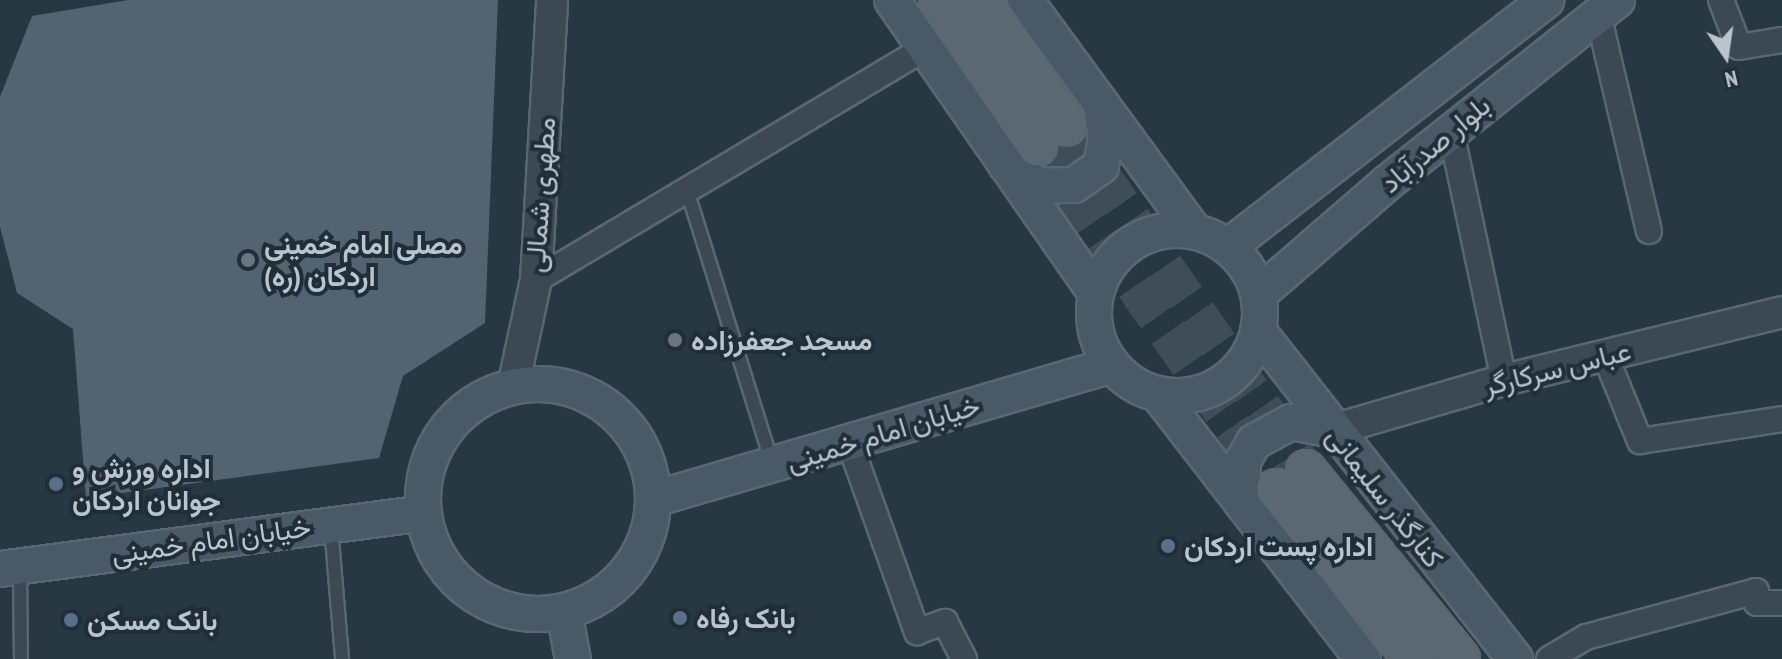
<!DOCTYPE html>
<meta charset="utf-8">
<style>
body{margin:0}
#map{position:relative;width:1782px;height:659px;overflow:hidden;background:#283843;font-family:"PT Sans Narrow",Vazirmatn,sans-serif}
div>[style]{position:absolute}
.building>*{inset:0;background:#546370}
.primary-tunnel>*{height:38px;margin-top:-19px;transform-origin:0;background:repeating-linear-gradient(90deg,#3e4d58 0 38px,transparent 0 57px)}
.roads{filter:drop-shadow(2px 0 #5b6770) drop-shadow(-2px 0 #5b6770) drop-shadow(0 2px #5b6770) drop-shadow(0 -2px #5b6770)}
.service>*{height:12px;margin:-6px;padding:0 6px;transform-origin:6px;border-radius:6px;background:#3c4953}
.minor>*{height:24px;margin:-12px;padding:0 12px;transform-origin:12px;border-radius:12px;background:#3c4953}
.tertiary>*{height:30px;margin:-15px;padding:0 15px;transform-origin:15px;border-radius:15px;background:#3c4953}
.secondary>*{height:34px;margin:-17px;padding:0 17px;transform-origin:17px;border-radius:17px;background:#4a5966}
.secondary>.ring{margin:-17px;padding:0;box-sizing:content-box;background:none;border:34px solid #4a5966;border-radius:50%}
.primary>*{height:38px;margin:-19px;padding:0 19px;transform-origin:19px;border-radius:19px;background:#5b6872}
.dots>*{width:22px;height:22px;translate:-50% -50%;box-sizing:border-box;border:4px solid #212e38;border-radius:50%}
span{translate:-50% -50%;white-space:nowrap;text-align:center;line-height:1.15;-webkit-text-stroke:8px #212e38;paint-order:stroke}
.street-label{font-size:28px;color:#bac4cc}
.poi-label{font-size:28px;color:#bac4cc;font-weight:700}
.left{translate:0 -50%;text-align:left}
.north{position:absolute;left:1686px;top:16px;width:80px;height:80px;-webkit-text-stroke:6px #212e38;paint-order:stroke;rotate:167deg;font-size:22px;font-weight:700;line-height:32px;text-align:center;color:#bac4cc}
.north::after{content:'';display:block;margin:auto;width:28px;height:36px;background:#bac4cc;clip-path:polygon(50% 0,100% 100%,50% 72%,0 100%)}
</style>
<div id="map">
<div class="building">
<i style="clip-path:polygon(128px 0,498px 0,485px 323px,403px 376px,379px 458px,86px 498px,73px 329px,17px 293px,0 227px,0 97px,32px 16px)"></i>
</div>
<div class="primary-tunnel">
<i style="left:1067px;top:126px;width:419px;rotate:55.2deg"></i>
<i style="left:1037px;top:146px;width:418px;rotate:55.1deg"></i>
</div>
<div class="roads">
<div class="service">
<i style="left:687px;top:190px;width:286px;rotate:72.7deg"></i>
<i style="left:331px;top:527px;width:132px;rotate:85.2deg"></i>
<i style="left:20px;top:569px;width:90px;rotate:89.4deg"></i>
</div>
<div class="minor">
<i style="left:1721px;top:0;width:50px;rotate:69deg"></i>
<i style="left:1739px;top:47px;width:44px;rotate:-9.2deg"></i>
<i style="left:1598px;top:14px;width:223px;rotate:76.8deg"></i>
<i style="left:1451px;top:131px;width:255px;rotate:78deg"></i>
<i style="left:536px;top:280px;width:452px;rotate:-30.8deg"></i>
<i style="left:1605px;top:355px;width:93px;rotate:67.9deg"></i>
<i style="left:1640px;top:441px;width:144px;rotate:-8.8deg"></i>
<i style="left:850px;top:444px;width:200px;rotate:70.4deg"></i>
<i style="left:917px;top:632px;width:30px;rotate:-20deg"></i>
<i style="left:945px;top:622px;width:42px;rotate:62.8deg"></i>
<i style="left:1549px;top:659px;width:43px;rotate:-30.7deg"></i>
<i style="left:1586px;top:637px;width:176px;rotate:-15.1deg"></i>
<i style="left:1756px;top:591px;width:12px;rotate:85deg"></i>
<i style="left:1757px;top:603px;width:25px"></i>
</div>
<div class="tertiary">
<i style="left:513px;top:387px;width:109px;rotate:-77.9deg"></i>
<i style="left:536px;top:280px;width:280px;rotate:-86.7deg"></i>
<i style="left:1333px;top:430px;width:178px;rotate:-16.3deg"></i>
<i style="left:1504px;top:380px;width:286px;rotate:-13.7deg"></i>
</div>
<div class="secondary">
<i style="left:892px;top:0;width:357px;rotate:55.2deg"></i>
<i style="left:1025px;top:0;width:286px;rotate:53.8deg"></i>
<i style="left:1006px;top:165px;width:39px;rotate:32deg"></i>
<i style="left:1039px;top:186px;width:35px;rotate:-2deg"></i>
<i style="left:1074px;top:185px;width:33px;rotate:-35deg"></i>
<i style="left:1101px;top:166px;width:28px;rotate:-80deg"></i>
<i style="left:1106px;top:138px;width:30px;rotate:-99deg"></i>
<i class="ring" style="left:1094px;top:230px;width:132px;height:132px"></i>
<i style="left:1228px;top:247px;width:403px;rotate:-37.8deg"></i>
<i style="left:1259px;top:294px;width:169px;rotate:-40.9deg"></i>
<i style="left:1387px;top:183px;width:294px;rotate:-38.5deg"></i>
<i style="left:1258px;top:331px;width:417px;rotate:51.9deg"></i>
<i class="ring" style="left:423px;top:384px;width:196px;height:196px"></i>
<i style="left:1158px;top:394px;width:335px;rotate:52.3deg"></i>
<i style="left:654px;top:499px;width:476px;rotate:-16.3deg"></i>
<i style="left:1242px;top:503px;width:42px;rotate:-88.6deg"></i>
<i style="left:1243px;top:461px;width:22px;rotate:-60deg"></i>
<i style="left:1254px;top:442px;width:42px;rotate:-28.4deg"></i>
<i style="left:1291px;top:422px;width:43px;rotate:10.8deg"></i>
<i style="left:0;top:569px;width:427px;rotate:-7.5deg"></i>
<i style="left:564px;top:612px;width:48px;rotate:79.2deg"></i>
</div>
<div class="primary">
<i style="left:939px;top:0;width:176px;rotate:56.1deg"></i>
<i style="left:983px;top:0;width:151px;rotate:56.3deg"></i>
<i style="left:1306px;top:470px;width:244px;rotate:50.8deg"></i>
<i style="left:1276px;top:489px;width:218px;rotate:51.1deg"></i>
</div>
</div>
<div class="dots">
<i style="left:248px;top:260px;background:#6b7280"></i>
<i style="left:675px;top:340px;background:#6b7280"></i>
<i style="left:56px;top:484px;background:#5c6f8a"></i>
<i style="left:1168px;top:546px;background:#5c6f8a"></i>
<i style="left:680px;top:618px;background:#5c6f8a"></i>
<i style="left:71px;top:620px;background:#5c6f8a"></i>
</div>
<div class="street-label">
<span style="left:1435px;top:144px;rotate:-40deg">بلوار صدرآباد</span>
<span style="left:540px;top:195px;rotate:-86deg">مطهری شمالی</span>
<span style="left:1557px;top:368px;rotate:-14deg">عباس سرکارگر</span>
<span style="left:883px;top:433px;rotate:-17deg">خیابان امام خمینی</span>
<span style="left:1385px;top:497px;rotate:52deg">کنارگذر سلیمانی</span>
<span style="left:211px;top:540px;rotate:-8deg">خیابان امام خمینی</span>
</div>
<div class="poi-label">
<span class="left" style="left:264px;top:260px">مصلی امام خمینی<br>(ره) اردکان</span>
<span class="left" style="left:691px;top:340px">مسجد جعفرزاده</span>
<span class="left" style="left:72px;top:484px">اداره ورزش و<br>جوانان اردکان</span>
<span class="left" style="left:1184px;top:546px">اداره پست اردکان</span>
<span class="left" style="left:696px;top:618px">بانک رفاه</span>
<span class="left" style="left:87px;top:620px">بانک مسکن</span>
</div>
<div class="north">N</div>
</div>
